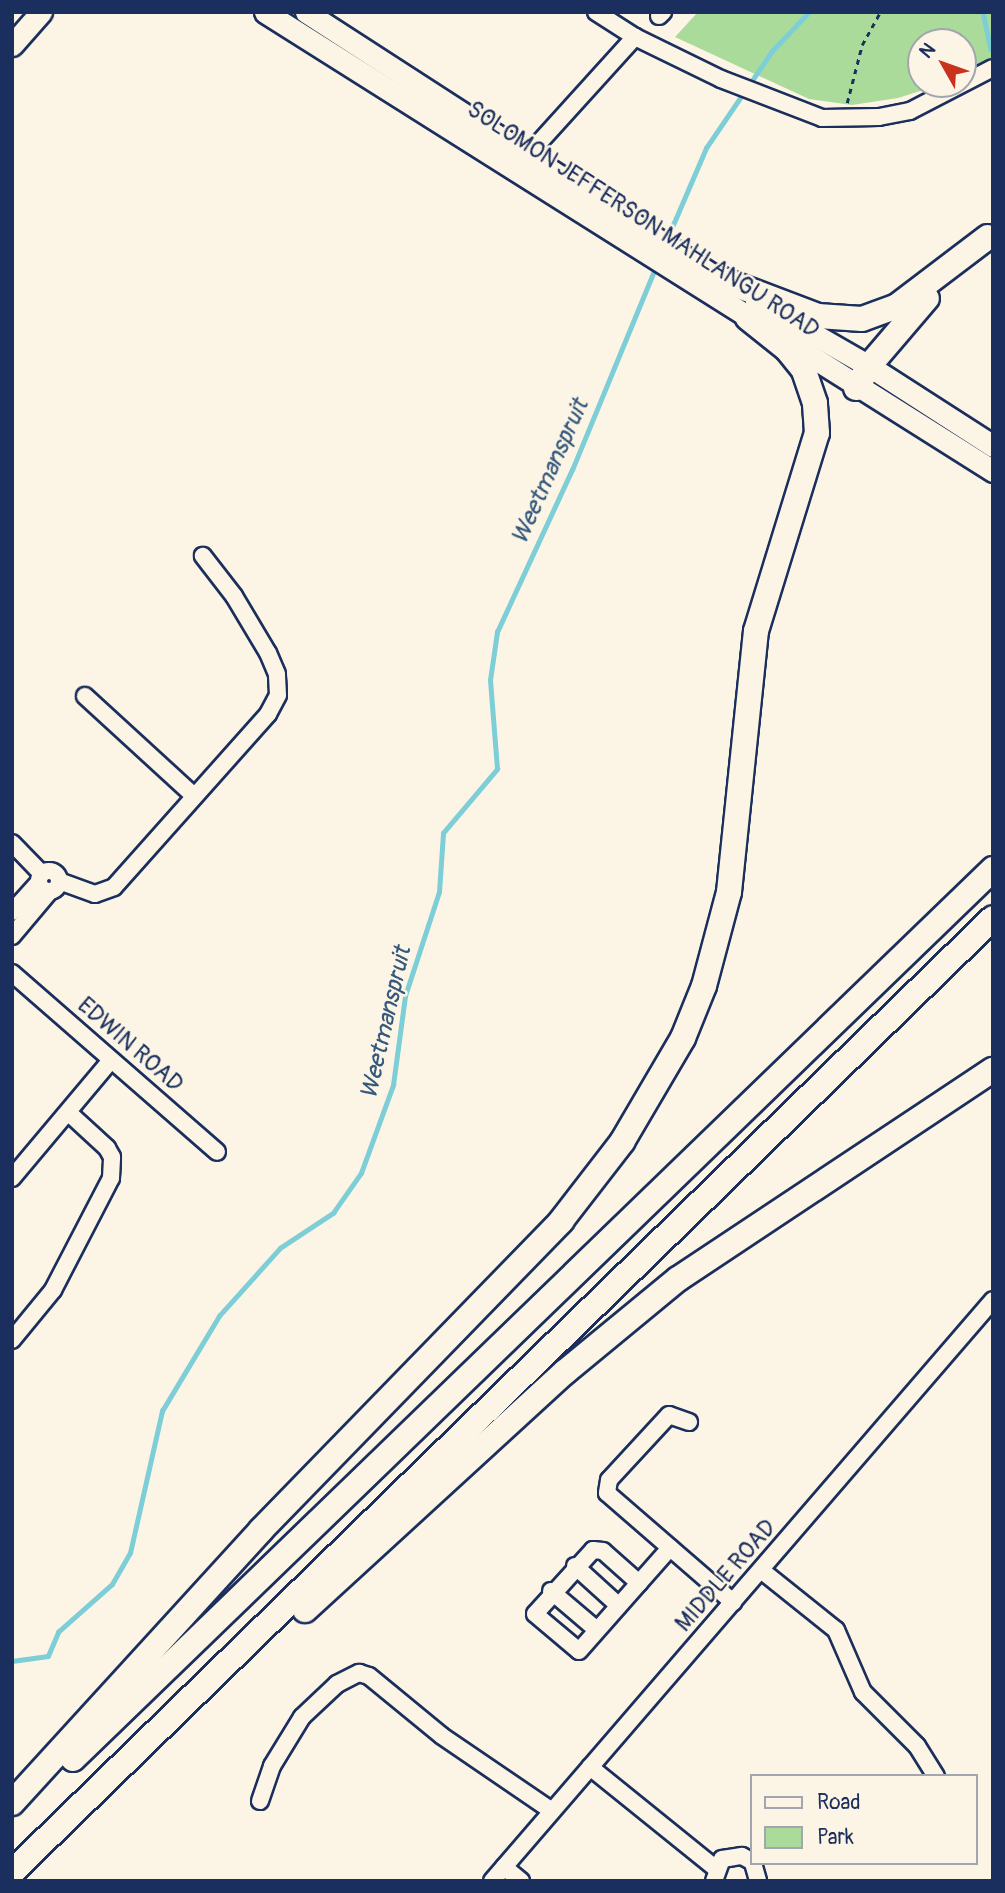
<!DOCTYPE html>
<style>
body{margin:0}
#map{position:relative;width:1005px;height:1893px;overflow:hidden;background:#fcf5e5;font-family:Pangolin,sans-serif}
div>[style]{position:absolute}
.green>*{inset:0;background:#aadb9b}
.stream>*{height:4.5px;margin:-2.25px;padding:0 2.25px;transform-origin:2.25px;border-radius:2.25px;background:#7dced6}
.path>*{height:2.5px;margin-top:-1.25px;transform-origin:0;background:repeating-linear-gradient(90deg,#1b2f5e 0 5px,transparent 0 10px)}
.roads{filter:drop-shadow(2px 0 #1b2f5e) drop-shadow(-2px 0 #1b2f5e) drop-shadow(0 2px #1b2f5e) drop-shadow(0 -2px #1b2f5e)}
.minor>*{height:16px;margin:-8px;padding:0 8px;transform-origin:8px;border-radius:8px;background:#fcf5e5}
.minor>.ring{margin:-8px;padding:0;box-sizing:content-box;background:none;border:16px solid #fcf5e5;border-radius:50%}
.major>*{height:21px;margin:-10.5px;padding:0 10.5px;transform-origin:10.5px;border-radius:10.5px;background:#fcf5e5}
.highway>*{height:24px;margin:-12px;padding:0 12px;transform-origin:12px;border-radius:12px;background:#fcf5e5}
span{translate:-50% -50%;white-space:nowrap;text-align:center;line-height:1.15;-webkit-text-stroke:5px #fcf5e5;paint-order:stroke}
.street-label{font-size:23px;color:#1b2f5e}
.water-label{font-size:24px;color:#34577c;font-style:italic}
.frame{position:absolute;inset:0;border:14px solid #1b2f5e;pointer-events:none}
.legend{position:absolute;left:750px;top:1774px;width:228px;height:91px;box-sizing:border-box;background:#fcf5e5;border:2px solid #a2a6af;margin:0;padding:9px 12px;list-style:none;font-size:21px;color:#1b2f5e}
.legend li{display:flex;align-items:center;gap:14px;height:35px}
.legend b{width:35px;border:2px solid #a2a6af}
.north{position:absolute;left:907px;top:28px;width:70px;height:70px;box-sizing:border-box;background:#fcf5e5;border:2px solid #a2a6af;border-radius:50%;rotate:310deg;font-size:19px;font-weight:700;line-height:28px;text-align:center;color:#1b2f5e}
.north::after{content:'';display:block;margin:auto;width:24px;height:32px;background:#c8321e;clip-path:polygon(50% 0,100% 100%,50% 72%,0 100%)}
</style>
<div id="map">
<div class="green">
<i style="clip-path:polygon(698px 12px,993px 12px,993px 59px,963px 76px,963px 42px,921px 42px,921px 84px,942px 84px,898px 98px,852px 105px,809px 99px,675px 37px)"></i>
</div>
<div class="stream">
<i style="left:983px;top:12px;width:38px;rotate:78deg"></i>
<i style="left:749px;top:85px;width:41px;rotate:-55.9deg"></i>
<i style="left:772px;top:51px;width:54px;rotate:-46.5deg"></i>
<i style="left:667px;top:239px;width:99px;rotate:-66.8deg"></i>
<i style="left:706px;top:148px;width:68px;rotate:-55.8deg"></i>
<i style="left:12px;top:1661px;width:36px;rotate:-8deg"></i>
<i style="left:48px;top:1656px;width:26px;rotate:-67deg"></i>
<i style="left:58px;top:1632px;width:72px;rotate:-41.6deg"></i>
<i style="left:112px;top:1584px;width:36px;rotate:-60deg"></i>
<i style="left:130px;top:1553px;width:146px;rotate:-77.3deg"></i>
<i style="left:162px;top:1411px;width:111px;rotate:-59deg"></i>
<i style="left:219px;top:1316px;width:91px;rotate:-48.1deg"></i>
<i style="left:280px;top:1248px;width:64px;rotate:-33.4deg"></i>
<i style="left:333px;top:1213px;width:49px;rotate:-55deg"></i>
<i style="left:361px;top:1173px;width:94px;rotate:-70deg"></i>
<i style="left:393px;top:1085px;width:90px;rotate:-82.3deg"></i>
<i style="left:405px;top:996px;width:109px;rotate:-71.9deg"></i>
<i style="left:439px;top:892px;width:59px;rotate:-86.1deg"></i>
<i style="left:443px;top:833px;width:84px;rotate:-49.8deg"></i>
<i style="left:497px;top:769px;width:89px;rotate:-94.5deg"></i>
<i style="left:490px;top:680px;width:49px;rotate:-81.7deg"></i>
<i style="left:497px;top:632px;width:179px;rotate:-65.2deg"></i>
<i style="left:572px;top:470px;width:221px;rotate:-67.6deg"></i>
</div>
<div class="path">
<i style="left:847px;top:103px;width:60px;rotate:-75.5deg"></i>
<i style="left:862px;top:45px;width:38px;rotate:-61deg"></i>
</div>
<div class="roads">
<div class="minor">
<i style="left:596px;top:12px;width:46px;rotate:32.7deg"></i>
<i style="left:635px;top:37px;width:96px;rotate:26deg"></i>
<i style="left:721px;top:79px;width:108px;rotate:21.1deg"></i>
<i style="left:822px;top:118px;width:57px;rotate:-1deg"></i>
<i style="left:879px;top:117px;width:32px;rotate:-11deg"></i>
<i style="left:910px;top:111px;width:93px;rotate:-27.4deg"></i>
<i style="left:659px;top:16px;width:6px;rotate:-45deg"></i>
<i style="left:527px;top:156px;width:161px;rotate:-47.8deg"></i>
<i style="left:85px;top:696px;width:148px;rotate:42.5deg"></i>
<i style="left:12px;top:843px;width:43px;rotate:45.9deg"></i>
<i class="ring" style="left:39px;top:871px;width:4px;height:4px"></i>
<i style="left:59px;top:881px;width:38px;rotate:20deg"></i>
<i style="left:95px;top:894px;width:20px;rotate:-20deg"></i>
<i style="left:114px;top:887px;width:232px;rotate:-48.3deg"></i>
<i style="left:268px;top:714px;width:21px;rotate:-62deg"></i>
<i style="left:278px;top:695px;width:21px;rotate:-93deg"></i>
<i style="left:277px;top:674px;width:23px;rotate:-113deg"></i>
<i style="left:268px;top:653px;width:66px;rotate:-120.8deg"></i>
<i style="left:234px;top:596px;width:51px;rotate:-127.8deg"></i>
<i style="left:12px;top:912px;width:40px;rotate:-48deg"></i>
<i style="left:12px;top:936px;width:59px;rotate:-49.8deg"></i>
<i style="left:12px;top:973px;width:272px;rotate:41.1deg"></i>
<i style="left:12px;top:1178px;width:154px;rotate:-50deg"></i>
<i style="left:12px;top:1340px;width:65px;rotate:-50.6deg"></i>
<i style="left:53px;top:1290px;width:126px;rotate:-62.6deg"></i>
<i style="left:111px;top:1178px;width:21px;rotate:-87deg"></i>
<i style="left:112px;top:1157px;width:10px;rotate:-119deg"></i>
<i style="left:107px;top:1148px;width:52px;rotate:-137.4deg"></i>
<i style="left:689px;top:1422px;width:21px;rotate:-161deg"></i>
<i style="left:669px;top:1415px;width:88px;rotate:132.7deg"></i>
<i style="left:609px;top:1480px;width:13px;rotate:99deg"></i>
<i style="left:607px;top:1493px;width:167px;rotate:40.9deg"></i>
<i style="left:575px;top:1566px;width:59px;rotate:42.3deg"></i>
<i style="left:761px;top:1570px;width:96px;rotate:38.7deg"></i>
<i style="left:836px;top:1630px;width:68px;rotate:66.5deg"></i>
<i style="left:863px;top:1692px;width:76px;rotate:45deg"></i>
<i style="left:917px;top:1746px;width:36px;rotate:58deg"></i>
<i style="left:639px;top:1583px;width:48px;rotate:-138.4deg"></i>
<i style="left:603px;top:1551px;width:10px;rotate:-174deg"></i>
<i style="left:593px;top:1550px;width:86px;rotate:132.2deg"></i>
<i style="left:535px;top:1614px;width:57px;rotate:40.1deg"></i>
<i style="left:579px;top:1651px;width:91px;rotate:-48.6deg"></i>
<i style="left:639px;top:1583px;width:47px;rotate:-48.5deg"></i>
<i style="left:551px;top:1591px;width:60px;rotate:40.3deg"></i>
<i style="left:590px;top:1767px;width:161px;rotate:38.9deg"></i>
<i style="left:260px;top:1801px;width:37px;rotate:-71deg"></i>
<i style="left:272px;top:1766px;width:57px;rotate:-58.5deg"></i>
<i style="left:302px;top:1717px;width:48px;rotate:-43.3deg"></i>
<i style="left:337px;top:1684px;width:25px;rotate:-27deg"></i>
<i style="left:359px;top:1673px;width:10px;rotate:17deg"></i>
<i style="left:369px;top:1676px;width:94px;rotate:39.4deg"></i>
<i style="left:442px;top:1736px;width:133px;rotate:34.3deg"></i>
<i style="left:753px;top:1863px;width:19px;rotate:74deg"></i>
<i style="left:504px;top:1867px;width:22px;rotate:39deg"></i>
<i style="left:492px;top:1881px;width:767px;rotate:-49.23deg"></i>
<i style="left:714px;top:1881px;width:23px;rotate:-70deg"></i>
<i style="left:722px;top:1859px;width:20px;rotate:-9deg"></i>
<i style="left:742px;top:1856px;width:10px;rotate:29deg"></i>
</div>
<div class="major">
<i style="left:265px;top:12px;width:861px;rotate:32.23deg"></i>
<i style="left:306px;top:12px;width:503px;rotate:32.9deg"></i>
<i style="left:12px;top:45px;width:44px;rotate:-48.7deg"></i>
<i style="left:756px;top:301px;width:130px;rotate:29.9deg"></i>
<i style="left:869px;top:366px;width:148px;rotate:32.8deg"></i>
</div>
<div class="highway">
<i style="left:715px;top:277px;width:110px;rotate:20.7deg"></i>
<i style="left:818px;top:316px;width:44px;rotate:3.9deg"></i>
<i style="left:862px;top:319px;width:37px;rotate:-20deg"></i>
<i style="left:897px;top:306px;width:114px;rotate:-37.2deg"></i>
<i style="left:856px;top:388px;width:26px;rotate:-59deg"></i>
<i style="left:869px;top:366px;width:89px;rotate:-49.5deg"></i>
<i style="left:305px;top:1610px;width:352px;rotate:-42.5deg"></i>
<i style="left:565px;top:1372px;width:146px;rotate:-39.5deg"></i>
<i style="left:678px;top:1279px;width:378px;rotate:-33.6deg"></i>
<i style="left:73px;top:1759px;width:1280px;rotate:-44.05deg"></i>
<i style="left:12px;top:1803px;width:369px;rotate:-47.6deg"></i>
<i style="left:261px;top:1530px;width:431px;rotate:-45.8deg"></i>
<i style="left:561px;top:1221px;width:100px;rotate:-52.3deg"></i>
<i style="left:622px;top:1142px;width:121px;rotate:-59.6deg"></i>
<i style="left:683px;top:1038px;width:56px;rotate:-68deg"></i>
<i style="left:704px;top:986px;width:97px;rotate:-75.1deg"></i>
<i style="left:729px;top:892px;width:262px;rotate:-84.1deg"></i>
<i style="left:756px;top:631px;width:207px;rotate:-72.9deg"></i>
<i style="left:817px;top:433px;width:30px;rotate:-94deg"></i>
<i style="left:815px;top:403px;width:36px;rotate:-109deg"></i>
<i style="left:803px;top:369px;width:26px;rotate:-129deg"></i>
<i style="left:787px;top:349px;width:50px;rotate:-141.5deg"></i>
<i style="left:12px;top:1872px;width:1368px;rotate:-44.2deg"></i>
</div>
</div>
<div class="street-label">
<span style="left:643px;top:220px;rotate:33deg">SOLOMON JEFFERSON MAHLANGU ROAD</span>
<span style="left:130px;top:1045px;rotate:41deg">EDWIN ROAD</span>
<span style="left:726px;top:1576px;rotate:-49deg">MIDDLE ROAD</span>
</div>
<div class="water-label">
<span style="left:550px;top:472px;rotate:-66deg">Weetmanspruit</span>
<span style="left:386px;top:1023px;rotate:-77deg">Weetmanspruit</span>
</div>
<div class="frame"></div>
<ul class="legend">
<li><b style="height:9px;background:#fcf5e5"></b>Road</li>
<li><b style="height:19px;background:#aadb9b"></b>Park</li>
</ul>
<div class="north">N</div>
</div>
